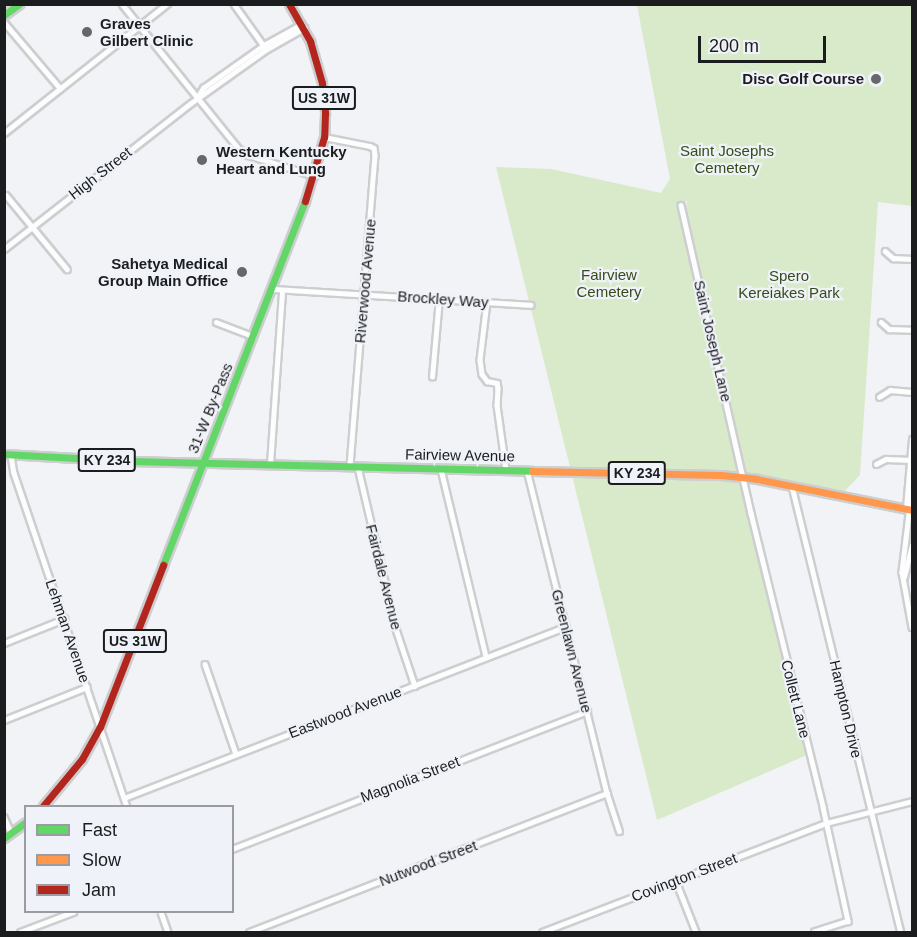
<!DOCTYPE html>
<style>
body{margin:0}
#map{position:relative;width:917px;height:937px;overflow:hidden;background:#f1f3f6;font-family:Helvetica,sans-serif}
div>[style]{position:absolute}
.green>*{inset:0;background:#d8eac9}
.roads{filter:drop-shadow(2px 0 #cdced0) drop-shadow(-2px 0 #cdced0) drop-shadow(0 2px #cdced0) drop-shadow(0 -2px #cdced0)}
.street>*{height:4.5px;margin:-2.25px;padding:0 2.25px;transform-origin:2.25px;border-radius:2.25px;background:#fdfdfe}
.fast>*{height:7px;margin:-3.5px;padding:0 3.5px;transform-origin:3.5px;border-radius:3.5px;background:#63d668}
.slow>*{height:7px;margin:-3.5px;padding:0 3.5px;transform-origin:3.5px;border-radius:3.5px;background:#ff974d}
.jam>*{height:7px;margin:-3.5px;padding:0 3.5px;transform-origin:3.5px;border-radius:3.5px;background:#b3261e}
.dots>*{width:16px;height:16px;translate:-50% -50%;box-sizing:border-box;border:3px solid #eff2f8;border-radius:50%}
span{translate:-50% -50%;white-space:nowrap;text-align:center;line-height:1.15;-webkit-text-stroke:4.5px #eff2f8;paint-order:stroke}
.shield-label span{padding:2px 4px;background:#eff2f8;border:2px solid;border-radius:4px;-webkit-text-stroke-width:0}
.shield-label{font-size:14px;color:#1b1c1e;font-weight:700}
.poi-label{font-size:15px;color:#1b1c1e;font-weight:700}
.left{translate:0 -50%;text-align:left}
.right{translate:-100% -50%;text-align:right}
.park-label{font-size:15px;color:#354c17}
.street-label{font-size:15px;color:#1b1c1e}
.frame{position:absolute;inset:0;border:6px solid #1b1c1e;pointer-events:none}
.legend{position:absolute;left:24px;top:805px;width:210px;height:108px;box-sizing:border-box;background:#eff2f8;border:2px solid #9a9ca1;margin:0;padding:8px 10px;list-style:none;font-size:18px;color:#1b1c1e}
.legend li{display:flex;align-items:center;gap:12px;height:30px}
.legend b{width:30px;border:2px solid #9a9ca1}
.scale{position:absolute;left:698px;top:36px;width:128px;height:27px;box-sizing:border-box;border:3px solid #1b1c1e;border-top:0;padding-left:8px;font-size:18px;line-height:21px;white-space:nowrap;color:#1b1c1e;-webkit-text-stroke:4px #eff2f8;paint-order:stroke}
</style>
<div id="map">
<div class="green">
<i style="clip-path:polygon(637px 5px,912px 5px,912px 206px,878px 202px,860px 475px,840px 496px,743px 477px,686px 211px,687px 200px,677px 209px,807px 755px,657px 820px,496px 167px,551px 169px,661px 193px,670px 179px)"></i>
</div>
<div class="roads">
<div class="street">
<i style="left:122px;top:4px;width:185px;rotate:51.1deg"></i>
<i style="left:238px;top:148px;width:12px;rotate:35deg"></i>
<i style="left:248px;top:155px;width:70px;rotate:17.4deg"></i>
<i style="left:234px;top:4px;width:52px;rotate:54.5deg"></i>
<i style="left:4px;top:22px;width:87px;rotate:49.7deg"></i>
<i style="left:197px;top:98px;width:12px;rotate:-59deg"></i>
<i style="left:203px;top:88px;width:75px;rotate:-35.2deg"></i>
<i style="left:264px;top:45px;width:43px;rotate:-28.9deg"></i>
<i style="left:4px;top:133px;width:208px;rotate:-38.4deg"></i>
<i style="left:324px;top:137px;width:47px;rotate:11.1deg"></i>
<i style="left:370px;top:146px;width:4px;rotate:27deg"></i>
<i style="left:374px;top:148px;width:7px;rotate:82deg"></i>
<i style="left:375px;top:155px;width:312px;rotate:94.6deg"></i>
<i style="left:6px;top:195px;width:96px;rotate:50.5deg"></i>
<i style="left:681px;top:205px;width:316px;rotate:77.2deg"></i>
<i style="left:751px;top:513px;width:303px;rotate:76.2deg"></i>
<i style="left:823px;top:807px;width:117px;rotate:77.6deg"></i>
<i style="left:848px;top:921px;width:35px;rotate:162deg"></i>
<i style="left:4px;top:249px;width:237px;rotate:-38deg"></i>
<i style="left:191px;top:103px;width:93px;rotate:-35.4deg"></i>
<i style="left:267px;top:49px;width:43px;rotate:-29.6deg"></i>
<i style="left:885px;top:251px;width:11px;rotate:41deg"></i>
<i style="left:893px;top:258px;width:19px;rotate:3deg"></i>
<i style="left:272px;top:289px;width:259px;rotate:3.5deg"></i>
<i style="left:487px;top:302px;width:58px;rotate:96.9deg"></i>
<i style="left:480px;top:360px;width:14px;rotate:82deg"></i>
<i style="left:482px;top:374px;width:9px;rotate:54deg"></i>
<i style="left:487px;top:381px;width:10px;rotate:11deg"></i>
<i style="left:497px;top:383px;width:5px;rotate:79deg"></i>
<i style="left:498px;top:388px;width:17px;rotate:93deg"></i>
<i style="left:497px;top:405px;width:66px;rotate:82.1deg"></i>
<i style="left:216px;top:322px;width:40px;rotate:21deg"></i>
<i style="left:881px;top:322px;width:11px;rotate:41deg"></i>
<i style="left:889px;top:329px;width:23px;rotate:2deg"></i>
<i style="left:432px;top:377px;width:78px;rotate:-84.9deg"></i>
<i style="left:879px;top:397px;width:13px;rotate:-32deg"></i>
<i style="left:890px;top:390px;width:22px;rotate:5deg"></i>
<i style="left:11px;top:455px;width:18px;rotate:81deg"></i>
<i style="left:14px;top:473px;width:352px;rotate:71.3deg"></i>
<i style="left:270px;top:464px;width:173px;rotate:-86deg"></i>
<i style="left:876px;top:464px;width:11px;rotate:-27deg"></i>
<i style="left:886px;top:459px;width:26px;rotate:2deg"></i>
<i style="left:358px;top:467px;width:166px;rotate:76.8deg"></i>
<i style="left:396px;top:629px;width:60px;rotate:71.6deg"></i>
<i style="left:441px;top:469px;width:193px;rotate:76.5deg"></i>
<i style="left:527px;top:470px;width:333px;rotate:76.1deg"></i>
<i style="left:607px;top:793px;width:40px;rotate:72deg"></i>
<i style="left:792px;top:486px;width:459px;rotate:76.3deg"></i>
<i style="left:912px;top:489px;width:84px;rotate:96.9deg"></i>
<i style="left:902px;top:572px;width:56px;rotate:79.7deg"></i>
<i style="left:906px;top:508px;width:69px;rotate:-85deg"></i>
<i style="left:904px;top:577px;width:33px;rotate:-76deg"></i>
<i style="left:4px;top:643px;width:65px;rotate:-21.8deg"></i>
<i style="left:205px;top:664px;width:95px;rotate:71deg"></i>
<i style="left:4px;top:720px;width:89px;rotate:-21.7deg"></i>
<i style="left:124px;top:798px;width:474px;rotate:-21.2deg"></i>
<i style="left:4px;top:817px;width:17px;rotate:66deg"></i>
<i style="left:232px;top:849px;width:381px;rotate:-21.2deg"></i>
<i style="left:676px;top:881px;width:55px;rotate:68.6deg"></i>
<i style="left:161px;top:912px;width:21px;rotate:71deg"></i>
<i style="left:20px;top:932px;width:57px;rotate:-20.7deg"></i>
<i style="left:249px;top:932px;width:384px;rotate:-21.2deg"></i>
<i style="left:542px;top:932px;width:304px;rotate:-21deg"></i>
<i style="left:826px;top:823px;width:89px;rotate:-14.3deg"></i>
</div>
<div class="fast">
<i style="left:4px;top:15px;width:19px;rotate:-36deg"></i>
<i style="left:4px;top:454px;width:126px;rotate:3.2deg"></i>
<i style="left:130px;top:461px;width:402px;rotate:1.4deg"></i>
<i style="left:163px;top:565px;width:391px;rotate:-68.7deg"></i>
<i style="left:4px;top:838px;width:27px;rotate:-36deg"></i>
</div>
<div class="slow">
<i style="left:532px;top:471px;width:189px;rotate:1.2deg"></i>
<i style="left:721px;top:475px;width:36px;rotate:6deg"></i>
<i style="left:757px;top:479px;width:158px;rotate:11.3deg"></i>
</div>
<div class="jam">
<i style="left:289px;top:4px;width:43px;rotate:60.4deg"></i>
<i style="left:310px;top:41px;width:44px;rotate:74.1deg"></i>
<i style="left:322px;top:83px;width:31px;rotate:84deg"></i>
<i style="left:325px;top:114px;width:23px;rotate:92deg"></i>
<i style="left:324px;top:137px;width:67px;rotate:106.5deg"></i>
<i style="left:43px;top:806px;width:61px;rotate:-50.3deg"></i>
<i style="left:82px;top:759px;width:37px;rotate:-61deg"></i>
<i style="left:100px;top:727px;width:174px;rotate:-68.7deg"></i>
</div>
</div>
<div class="dots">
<i style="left:87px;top:32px;background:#66676a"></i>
<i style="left:876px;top:79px;background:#66676a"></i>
<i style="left:202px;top:160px;background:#66676a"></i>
<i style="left:242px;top:272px;background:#66676a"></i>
</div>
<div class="shield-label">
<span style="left:324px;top:98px">US 31W</span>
<span style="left:107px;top:460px">KY 234</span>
<span style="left:637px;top:473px">KY 234</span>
<span style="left:135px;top:641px">US 31W</span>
</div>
<div class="poi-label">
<span class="left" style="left:100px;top:32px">Graves<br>Gilbert Clinic</span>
<span class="right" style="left:864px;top:79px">Disc Golf Course</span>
<span class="left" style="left:216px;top:160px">Western Kentucky<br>Heart and Lung</span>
<span class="right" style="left:228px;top:272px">Sahetya Medical<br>Group Main Office</span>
</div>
<div class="park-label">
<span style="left:727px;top:159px">Saint Josephs<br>Cemetery</span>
<span style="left:609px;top:283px">Fairview<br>Cemetery</span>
<span style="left:789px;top:284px">Spero<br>Kereiakes Park</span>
</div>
<div class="street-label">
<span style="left:100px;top:173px;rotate:-38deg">High Street</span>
<span style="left:365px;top:281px;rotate:-85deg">Riverwood Avenue</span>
<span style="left:443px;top:299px;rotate:4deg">Brockley Way</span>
<span style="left:713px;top:341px;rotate:77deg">Saint Joseph Lane</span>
<span style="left:210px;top:408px;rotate:-68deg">31-W By-Pass</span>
<span style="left:460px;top:455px;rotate:1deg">Fairview Avenue</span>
<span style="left:384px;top:577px;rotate:76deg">Fairdale Avenue</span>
<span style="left:68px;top:631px;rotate:71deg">Lehman Avenue</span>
<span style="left:572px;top:651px;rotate:76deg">Greenlawn Avenue</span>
<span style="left:796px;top:699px;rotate:76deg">Collett Lane</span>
<span style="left:846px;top:709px;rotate:77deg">Hampton Drive</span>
<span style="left:345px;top:712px;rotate:-21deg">Eastwood Avenue</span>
<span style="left:410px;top:779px;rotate:-21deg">Magnolia Street</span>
<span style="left:428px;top:863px;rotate:-21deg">Nutwood Street</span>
<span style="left:684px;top:877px;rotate:-21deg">Covington Street</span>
</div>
<div class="frame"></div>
<ul class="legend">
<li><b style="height:8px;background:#63d668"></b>Fast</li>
<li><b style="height:8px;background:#ff974d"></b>Slow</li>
<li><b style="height:8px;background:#b3261e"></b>Jam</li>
</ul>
<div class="scale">200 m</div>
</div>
